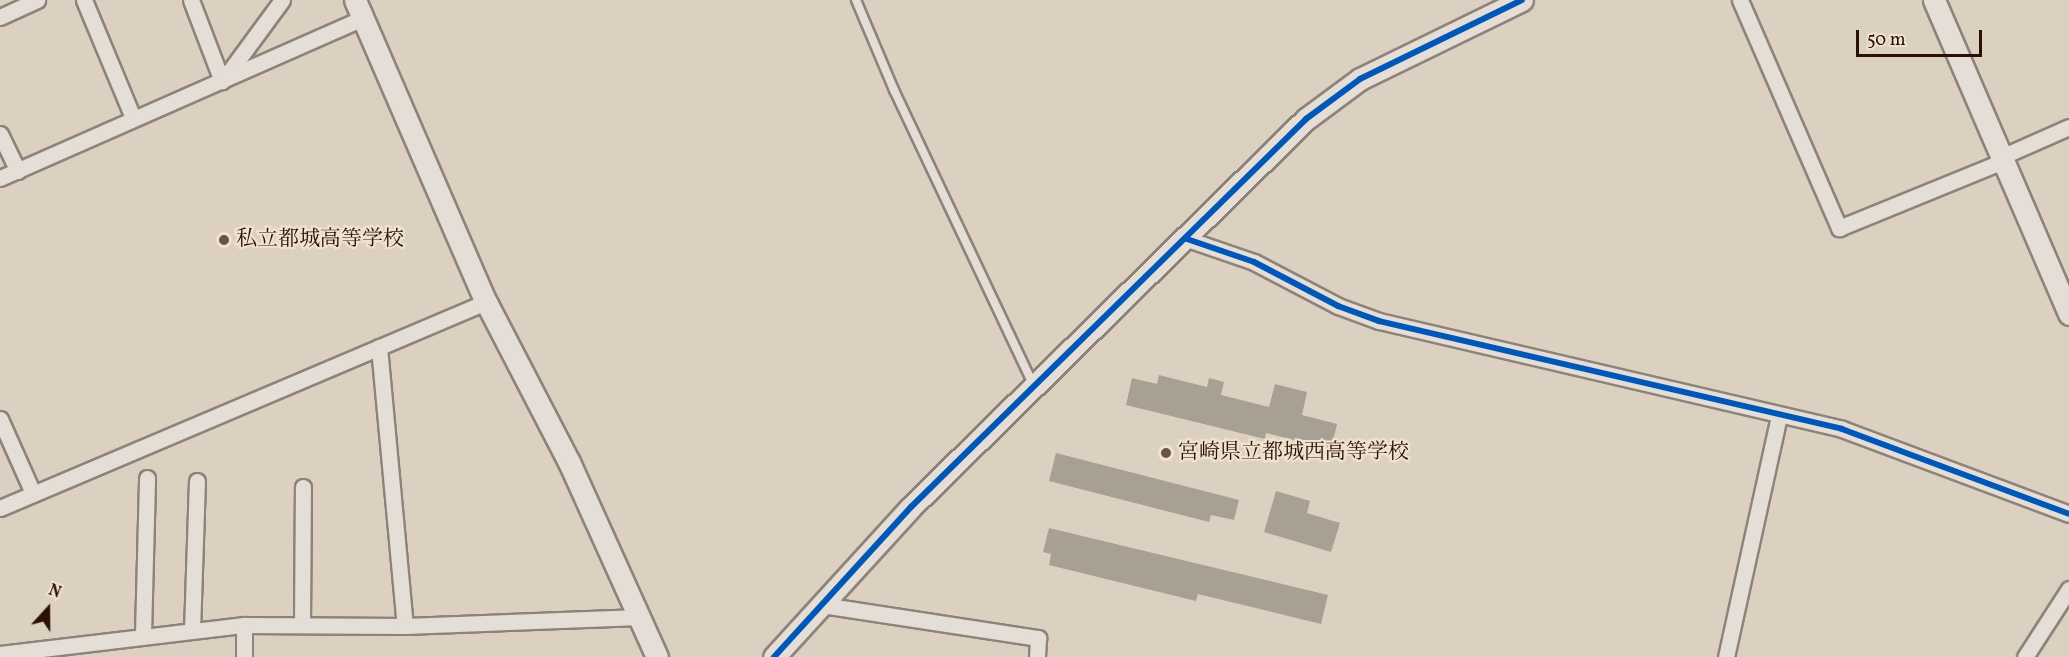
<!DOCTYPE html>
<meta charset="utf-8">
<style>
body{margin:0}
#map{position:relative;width:2069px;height:657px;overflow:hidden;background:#dcd1c1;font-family:Vollkorn,"Noto Serif JP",serif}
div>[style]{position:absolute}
.building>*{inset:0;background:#a9a094}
.roads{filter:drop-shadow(2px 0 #8d837a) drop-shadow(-2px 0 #8d837a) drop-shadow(0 2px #8d837a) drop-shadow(0 -2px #8d837a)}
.lane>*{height:8px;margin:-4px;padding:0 4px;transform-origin:4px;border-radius:4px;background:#e4ded6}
.street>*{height:15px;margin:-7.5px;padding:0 7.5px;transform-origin:7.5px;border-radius:7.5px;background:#e4ded6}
.secondary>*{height:21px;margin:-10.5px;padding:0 10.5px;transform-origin:10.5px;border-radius:10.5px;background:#e4ded6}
.cycleway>*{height:6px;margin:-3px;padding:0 3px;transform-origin:3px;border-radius:3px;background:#0057b8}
.dots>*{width:16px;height:16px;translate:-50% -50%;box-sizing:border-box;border:3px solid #efe2d0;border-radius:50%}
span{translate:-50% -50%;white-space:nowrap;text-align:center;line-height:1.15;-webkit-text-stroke:4.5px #efe2d0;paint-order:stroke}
.poi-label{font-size:21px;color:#2b1006}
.left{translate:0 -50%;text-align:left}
.north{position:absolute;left:18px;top:579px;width:60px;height:60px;-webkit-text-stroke:4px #efe2d0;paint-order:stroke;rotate:21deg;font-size:16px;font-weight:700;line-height:24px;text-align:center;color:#2b1006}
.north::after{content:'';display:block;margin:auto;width:21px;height:27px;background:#2b1006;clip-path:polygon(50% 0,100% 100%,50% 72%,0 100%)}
.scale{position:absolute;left:1856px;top:30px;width:126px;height:27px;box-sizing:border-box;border:3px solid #2b1006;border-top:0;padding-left:8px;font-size:18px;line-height:21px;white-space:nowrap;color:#2b1006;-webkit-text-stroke:4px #efe2d0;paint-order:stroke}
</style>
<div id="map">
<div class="building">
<i style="clip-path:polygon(1159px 375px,1207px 387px,1209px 378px,1224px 382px,1221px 395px,1269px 407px,1275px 384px,1307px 392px,1302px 415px,1337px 424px,1331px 449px,1266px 433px,1265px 439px,1126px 405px,1132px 378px,1157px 384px)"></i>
<i style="clip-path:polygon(1056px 453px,1239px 500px,1234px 520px,1211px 515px,1209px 522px,1049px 481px)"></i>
<i style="clip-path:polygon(1276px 491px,1310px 501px,1307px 513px,1340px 523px,1331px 552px,1264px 532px)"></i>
<i style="clip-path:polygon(1049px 528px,1328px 595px,1321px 624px,1198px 594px,1196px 601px,1049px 565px,1051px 554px,1043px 552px)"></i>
</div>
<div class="roads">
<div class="lane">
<i style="left:856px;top:0;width:98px;rotate:67.1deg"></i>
<i style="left:894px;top:90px;width:327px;rotate:64.7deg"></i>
</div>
<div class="street">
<i style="left:84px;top:0;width:128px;rotate:67.4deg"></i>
<i style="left:191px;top:0;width:87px;rotate:69.1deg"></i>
<i style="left:1740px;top:0;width:249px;rotate:66.5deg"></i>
<i style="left:1839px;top:228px;width:177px;rotate:-22.2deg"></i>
<i style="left:0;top:17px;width:41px;rotate:-24.7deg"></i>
<i style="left:224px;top:79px;width:98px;rotate:-53.7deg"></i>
<i style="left:0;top:134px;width:41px;rotate:64.1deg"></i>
<i style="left:2001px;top:157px;width:74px;rotate:-23.8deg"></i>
<i style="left:0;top:178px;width:397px;rotate:-23.8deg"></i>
<i style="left:1187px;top:239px;width:71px;rotate:18.9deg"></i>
<i style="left:1254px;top:262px;width:95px;rotate:27.6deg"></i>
<i style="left:1338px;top:306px;width:44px;rotate:20.1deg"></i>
<i style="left:1379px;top:321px;width:475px;rotate:13.1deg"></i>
<i style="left:1842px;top:429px;width:242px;rotate:20.5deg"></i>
<i style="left:379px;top:347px;width:280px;rotate:84.7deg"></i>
<i style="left:0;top:419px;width:81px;rotate:66deg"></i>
<i style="left:0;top:508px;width:528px;rotate:-22.97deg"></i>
<i style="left:822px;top:605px;width:219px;rotate:8.7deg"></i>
<i style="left:1038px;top:638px;width:19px;rotate:93deg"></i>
<i style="left:302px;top:625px;width:138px;rotate:-89.6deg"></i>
<i style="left:192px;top:631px;width:150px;rotate:-88.1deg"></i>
<i style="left:143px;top:634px;width:156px;rotate:-88.5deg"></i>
<i style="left:0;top:654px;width:246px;rotate:-6.8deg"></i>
<i style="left:244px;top:625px;width:161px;rotate:0.4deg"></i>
<i style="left:405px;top:626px;width:235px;rotate:-2.2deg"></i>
<i style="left:244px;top:657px;width:32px;rotate:-90deg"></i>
<i style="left:1726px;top:657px;width:248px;rotate:-77.6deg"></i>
<i style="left:2025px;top:657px;width:81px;rotate:-57.1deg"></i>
</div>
<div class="secondary">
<i style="left:355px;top:0;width:329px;rotate:66.6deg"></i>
<i style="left:486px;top:302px;width:180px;rotate:62.6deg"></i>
<i style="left:569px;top:462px;width:214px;rotate:65.7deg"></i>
<i style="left:1934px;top:0;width:342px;rotate:66.7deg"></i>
<i style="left:774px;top:657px;width:203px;rotate:-47.6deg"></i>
<i style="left:911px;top:507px;width:554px;rotate:-44.49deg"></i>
<i style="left:1306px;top:119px;width:67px;rotate:-36.5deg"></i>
<i style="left:1360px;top:79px;width:180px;rotate:-26deg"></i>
</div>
</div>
<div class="cycleway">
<i style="left:1187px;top:239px;width:71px;rotate:18.9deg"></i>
<i style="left:1254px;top:262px;width:95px;rotate:27.6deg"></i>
<i style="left:1338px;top:306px;width:44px;rotate:20.1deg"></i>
<i style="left:1379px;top:321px;width:475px;rotate:13.1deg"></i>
<i style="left:1842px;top:429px;width:242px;rotate:20.5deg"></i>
<i style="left:774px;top:657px;width:203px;rotate:-47.6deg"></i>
<i style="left:911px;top:507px;width:554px;rotate:-44.49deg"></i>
<i style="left:1306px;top:119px;width:67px;rotate:-36.5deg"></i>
<i style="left:1360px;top:79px;width:180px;rotate:-26deg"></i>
</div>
<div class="dots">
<i style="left:224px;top:240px;background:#695447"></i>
<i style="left:1166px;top:453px;background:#695447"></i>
</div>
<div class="poi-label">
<span class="left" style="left:236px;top:240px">私立都城高等学校</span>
<span class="left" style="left:1178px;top:453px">宮崎県立都城西高等学校</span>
</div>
<div class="north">N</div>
<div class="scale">50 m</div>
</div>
